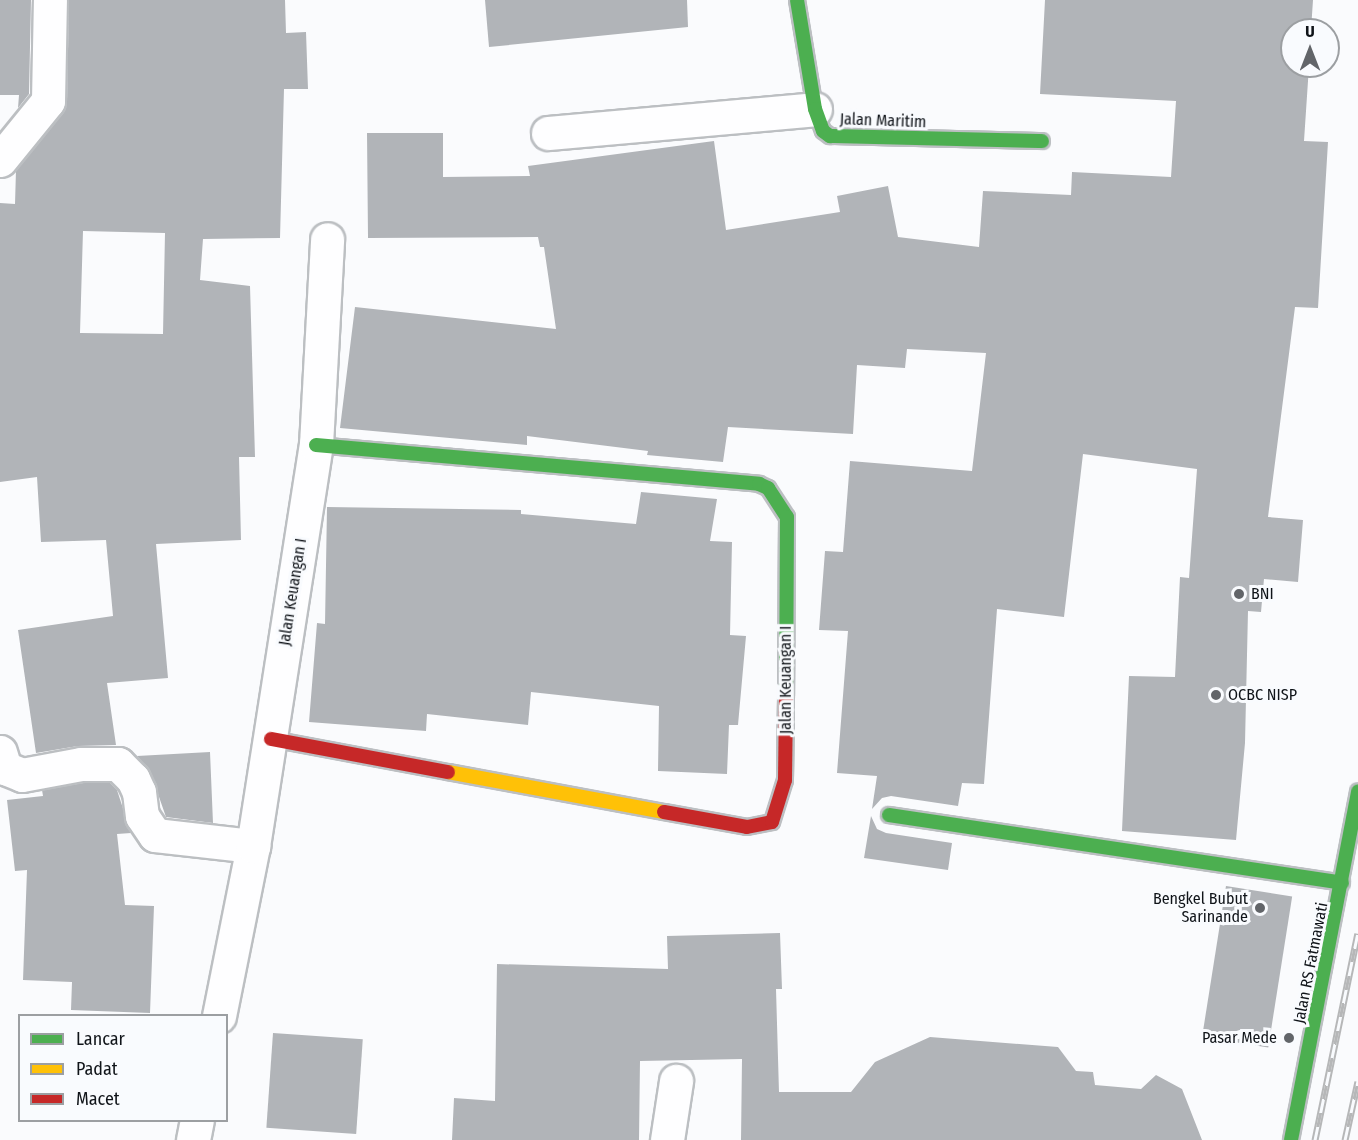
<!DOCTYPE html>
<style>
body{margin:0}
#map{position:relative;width:1358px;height:1140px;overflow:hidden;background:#fafbfd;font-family:"Fira Sans Condensed",sans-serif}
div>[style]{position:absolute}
.building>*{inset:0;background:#b1b4b8;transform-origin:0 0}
.roads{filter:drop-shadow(2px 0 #bcbfc2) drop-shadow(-2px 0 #bcbfc2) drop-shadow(0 2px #bcbfc2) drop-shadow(0 -2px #bcbfc2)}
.street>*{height:33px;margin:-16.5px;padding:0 16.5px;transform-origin:16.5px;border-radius:16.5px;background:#fefeff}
.fast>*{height:14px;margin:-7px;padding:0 7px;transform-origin:7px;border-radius:7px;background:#4caf50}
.slow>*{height:14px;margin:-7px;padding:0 7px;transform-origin:7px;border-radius:7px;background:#ffc107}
.jam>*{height:14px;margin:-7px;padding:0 7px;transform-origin:7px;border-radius:7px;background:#c62828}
.rail>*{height:7px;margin-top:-3.5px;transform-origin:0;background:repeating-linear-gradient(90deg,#f9fbfe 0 14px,#b6b7b8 0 28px);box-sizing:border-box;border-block:2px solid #b6b7b8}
.dots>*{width:16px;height:16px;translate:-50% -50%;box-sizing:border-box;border:3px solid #f9fbfe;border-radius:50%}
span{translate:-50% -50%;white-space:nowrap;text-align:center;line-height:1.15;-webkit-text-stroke:6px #f9fbfe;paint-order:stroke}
.street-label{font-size:16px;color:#101419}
.poi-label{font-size:16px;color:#101419}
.left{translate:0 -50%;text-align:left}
.right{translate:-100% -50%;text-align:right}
.legend{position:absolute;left:18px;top:1014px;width:210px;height:108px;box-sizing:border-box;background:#f9fbfe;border:2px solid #9c9fa2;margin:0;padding:8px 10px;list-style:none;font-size:18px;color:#101419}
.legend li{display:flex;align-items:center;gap:12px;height:30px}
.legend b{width:30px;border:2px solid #9c9fa2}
.north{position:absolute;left:1280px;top:18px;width:60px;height:60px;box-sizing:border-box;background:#f9fbfe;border:2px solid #9c9fa2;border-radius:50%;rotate:0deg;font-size:16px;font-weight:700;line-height:24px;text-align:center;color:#101419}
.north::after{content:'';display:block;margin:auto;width:21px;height:27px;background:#626569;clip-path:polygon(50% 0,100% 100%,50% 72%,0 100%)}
</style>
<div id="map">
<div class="building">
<i style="clip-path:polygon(0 0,31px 0,29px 94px,18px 108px,19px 95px,0 95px)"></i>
<i style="clip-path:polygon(evenodd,69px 0,285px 0,286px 33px,306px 32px,308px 89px,284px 89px,280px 238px,203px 239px,200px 280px,250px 286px,255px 457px,239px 457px,241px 540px,156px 544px,168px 678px,107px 683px,116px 745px,78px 746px,36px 753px,18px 630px,113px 616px,106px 540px,41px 542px,37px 477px,0 482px,0 203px,15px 204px,16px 170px,63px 113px,67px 102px,69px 0,83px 231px,165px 233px,163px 334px,80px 333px,83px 231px)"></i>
<i style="clip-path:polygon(485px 0,687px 0,688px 27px,489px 47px)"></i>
<i style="clip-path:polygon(1045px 0,1313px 0,1311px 30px,1292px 30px,1292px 66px,1309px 66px,1304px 141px,1328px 142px,1318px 308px,1295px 307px,1268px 517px,1303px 520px,1298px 582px,1264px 579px,1261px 612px,1248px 611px,1245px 743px,1236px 840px,1122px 831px,1129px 676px,1175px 677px,1180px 577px,1189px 578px,1197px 469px,1083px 454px,1064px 617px,997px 609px,984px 784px,962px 783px,958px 806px,891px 796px,882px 798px,872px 809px,877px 776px,837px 773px,848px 631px,819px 630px,825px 551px,843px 552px,850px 461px,972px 471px,986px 353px,907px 349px,905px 368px,857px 365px,853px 434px,728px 427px,723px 462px,647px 455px,648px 451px,527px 436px,527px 445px,340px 428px,355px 307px,556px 329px,544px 247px,540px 247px,538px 237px,368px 238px,367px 133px,443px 133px,443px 177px,530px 176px,528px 166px,714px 141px,726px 230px,840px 212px,837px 196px,888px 186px,898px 237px,979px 247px,983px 191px,1071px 195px,1072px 172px,1171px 177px,1176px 101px,1040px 94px)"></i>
<i style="clip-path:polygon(641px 492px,717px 499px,710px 541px,732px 542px,730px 635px,746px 636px,738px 725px,729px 725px,727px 774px,658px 771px,659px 706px,531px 692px,528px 725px,427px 714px,426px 731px,309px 722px,317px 623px,325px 624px,327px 507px,521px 510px,521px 514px,636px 524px)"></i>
<i style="clip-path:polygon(210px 752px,213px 823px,166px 817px,150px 771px,137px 756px)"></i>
<i style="clip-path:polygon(83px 783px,110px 783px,117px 790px,131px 833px,117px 834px,125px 905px,154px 906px,150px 1013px,71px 1010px,72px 982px,23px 980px,27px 870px,15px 871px,7px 800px,43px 796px,42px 790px)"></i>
<i style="clip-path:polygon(871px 816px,877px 829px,886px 833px,952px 843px,948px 870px,864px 858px)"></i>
<i style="left:1226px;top:886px;width:67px;height:153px;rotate:9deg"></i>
<i style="clip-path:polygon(780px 933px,782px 989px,776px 989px,779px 1092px,851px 1092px,875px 1062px,930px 1037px,1058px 1047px,1076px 1071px,1093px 1072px,1095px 1085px,1141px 1089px,1156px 1075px,1182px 1089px,1202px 1140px,741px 1140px,742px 1059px,640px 1061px,639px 1140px,452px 1140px,454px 1098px,495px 1101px,497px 964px,668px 969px,667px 936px)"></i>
<i style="left:273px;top:1033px;width:90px;height:95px;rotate:4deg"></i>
</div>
<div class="roads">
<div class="street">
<i style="left:548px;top:133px;width:268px;rotate:-5.1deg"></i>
<i style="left:0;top:160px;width:76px;rotate:-50.9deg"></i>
<i style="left:48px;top:101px;width:101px;rotate:-88.9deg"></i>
<i style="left:0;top:752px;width:17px;rotate:73deg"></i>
<i style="left:5px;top:768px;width:18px;rotate:22deg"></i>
<i style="left:22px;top:775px;width:60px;rotate:-10.6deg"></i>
<i style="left:81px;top:764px;width:37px"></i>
<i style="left:118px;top:764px;width:21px;rotate:45deg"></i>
<i style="left:133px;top:779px;width:14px;rotate:65deg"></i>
<i style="left:139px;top:792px;width:24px;rotate:83deg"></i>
<i style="left:142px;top:816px;width:23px;rotate:56deg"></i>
<i style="left:155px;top:835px;width:99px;rotate:6.4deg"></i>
<i style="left:219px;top:1016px;width:173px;rotate:-78.7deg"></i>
<i style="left:253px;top:846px;width:406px;rotate:-81.1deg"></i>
<i style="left:316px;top:445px;width:206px;rotate:-86.9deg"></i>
<i style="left:193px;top:1140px;width:20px;rotate:-79deg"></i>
<i style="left:667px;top:1140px;width:60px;rotate:-81.3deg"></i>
</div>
<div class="fast">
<i style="left:797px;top:0;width:110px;rotate:80.6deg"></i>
<i style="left:815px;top:109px;width:23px;rotate:70deg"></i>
<i style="left:823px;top:131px;width:9px;rotate:36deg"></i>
<i style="left:830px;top:136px;width:212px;rotate:1.4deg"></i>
<i style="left:316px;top:445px;width:445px;rotate:5deg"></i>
<i style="left:759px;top:484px;width:10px;rotate:24deg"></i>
<i style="left:768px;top:488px;width:35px;rotate:57deg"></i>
<i style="left:787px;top:517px;width:179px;rotate:90.3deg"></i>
<i style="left:889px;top:815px;width:458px;rotate:8.5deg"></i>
<i style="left:1291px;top:1140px;width:355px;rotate:-79.1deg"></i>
</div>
<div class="slow">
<i style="left:448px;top:772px;width:220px;rotate:10.5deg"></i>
</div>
<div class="jam">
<i style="left:271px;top:739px;width:180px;rotate:10.6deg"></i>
<i style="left:664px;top:812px;width:84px;rotate:10.2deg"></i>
<i style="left:747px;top:827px;width:25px;rotate:-11deg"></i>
<i style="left:772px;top:822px;width:44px;rotate:-72.8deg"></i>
<i style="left:785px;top:780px;width:84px;rotate:-89.3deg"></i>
</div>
</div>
<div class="rail">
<i style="left:1315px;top:1140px;width:211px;rotate:-78.3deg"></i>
<i style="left:1345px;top:1140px;width:60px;rotate:-77.6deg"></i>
</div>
<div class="dots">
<i style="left:1239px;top:594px;background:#626569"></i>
<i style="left:1216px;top:695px;background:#626569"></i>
<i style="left:1260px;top:908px;background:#626569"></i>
<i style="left:1289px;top:1038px;background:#626569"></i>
</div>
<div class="street-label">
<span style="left:883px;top:121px;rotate:2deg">Jalan Maritim</span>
<span style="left:293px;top:592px;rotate:-81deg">Jalan Keuangan I</span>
<span style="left:786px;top:680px;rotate:-90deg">Jalan Keuangan I</span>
<span style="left:1311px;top:963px;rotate:-79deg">Jalan RS Fatmawati</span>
</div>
<div class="poi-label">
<span class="left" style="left:1251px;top:594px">BNI</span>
<span class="left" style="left:1228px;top:695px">OCBC NISP</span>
<span class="right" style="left:1248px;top:908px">Bengkel Bubut<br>Sarinande</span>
<span class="right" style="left:1277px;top:1038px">Pasar Mede</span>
</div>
<ul class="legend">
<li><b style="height:8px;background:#4caf50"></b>Lancar</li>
<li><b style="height:8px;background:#ffc107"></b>Padat</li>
<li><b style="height:8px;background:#c62828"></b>Macet</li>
</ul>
<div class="north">U</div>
</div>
